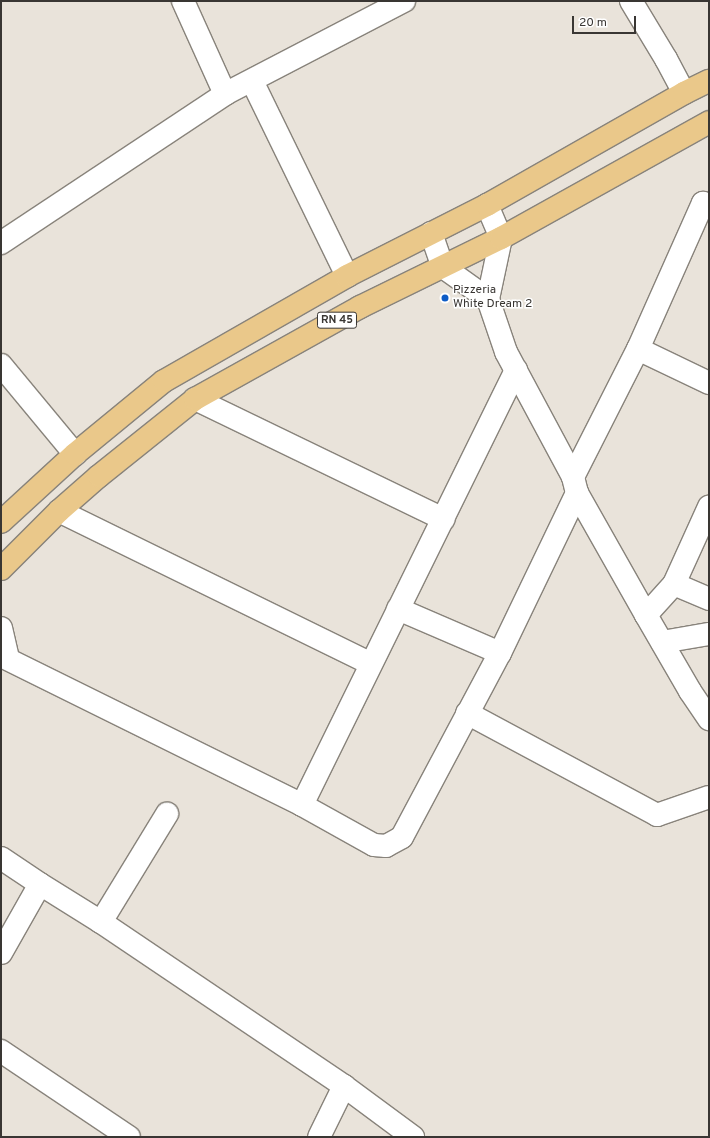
<!DOCTYPE html>
<style>
body{margin:0}
#map{position:relative;width:710px;height:1138px;overflow:hidden;background:#e9e3da;font-family:Overpass,sans-serif}
div>[style]{position:absolute}
.roads{filter:drop-shadow(1px 0 #88837b) drop-shadow(-1px 0 #88837b) drop-shadow(0 1px #88837b) drop-shadow(0 -1px #88837b)}
.minor>*{height:22px;margin:-11px;padding:0 11px;transform-origin:11px;border-radius:11px;background:#fff}
.primary>*{height:22px;margin:-11px;padding:0 11px;transform-origin:11px;border-radius:11px;background:#eac88a}
.dots>*{width:11px;height:11px;translate:-50% -50%;box-sizing:border-box;border:2px solid #fff;border-radius:50%}
span{translate:-50% -50%;white-space:nowrap;text-align:center;line-height:1.15;-webkit-text-stroke:3px #fff;paint-order:stroke}
.shield-label span{padding:1px 3px;background:#fff;border:1px solid;border-radius:3px;-webkit-text-stroke-width:0}
.shield-label{font-size:11px;color:#393633;font-weight:700}
.poi-label{font-size:12px;color:#393633}
.left{translate:0 -50%;text-align:left}
.frame{position:absolute;inset:0;border:2px solid #393633;pointer-events:none}
.scale{position:absolute;left:572px;top:16px;width:64px;height:18px;box-sizing:border-box;border:2px solid #393633;border-top:0;padding-left:5px;font-size:12px;line-height:14px;white-space:nowrap;color:#393633;-webkit-text-stroke:3px #fff;paint-order:stroke}
</style>
<div id="map">
<div class="roads">
<div class="minor">
<i style="left:183px;top:1px;width:102px;rotate:65.7deg"></i>
<i style="left:631px;top:1px;width:68px;rotate:58.9deg"></i>
<i style="left:666px;top:59px;width:38px;rotate:62deg"></i>
<i style="left:252px;top:81px;width:217px;rotate:64deg"></i>
<i style="left:431px;top:233px;width:36px;rotate:71deg"></i>
<i style="left:443px;top:267px;width:55px;rotate:35.4deg"></i>
<i style="left:488px;top:299px;width:62px;rotate:-78deg"></i>
<i style="left:501px;top:238px;width:36px;rotate:-113deg"></i>
<i style="left:1px;top:243px;width:269px;rotate:-33.6deg"></i>
<i style="left:225px;top:94px;width:202px;rotate:-27.5deg"></i>
<i style="left:488px;top:299px;width:56px;rotate:71.2deg"></i>
<i style="left:506px;top:352px;width:142px;rotate:61.8deg"></i>
<i style="left:573px;top:477px;width:16px;rotate:76deg"></i>
<i style="left:577px;top:493px;width:140px;rotate:60.5deg"></i>
<i style="left:646px;top:615px;width:88px;rotate:59.9deg"></i>
<i style="left:690px;top:691px;width:34px;rotate:56deg"></i>
<i style="left:638px;top:349px;width:79px;rotate:25.6deg"></i>
<i style="left:1px;top:365px;width:116px;rotate:50.3deg"></i>
<i style="left:195px;top:399px;width:276px;rotate:25.8deg"></i>
<i style="left:573px;top:477px;width:144px;rotate:-63.1deg"></i>
<i style="left:638px;top:349px;width:160px;rotate:-66deg"></i>
<i style="left:703px;top:203px;width:6px;rotate:18deg"></i>
<i style="left:59px;top:511px;width:347px;rotate:26.1deg"></i>
<i style="left:674px;top:584px;width:38px;rotate:23deg"></i>
<i style="left:398px;top:609px;width:111px;rotate:23.3deg"></i>
<i style="left:646px;top:615px;width:42px;rotate:-47.9deg"></i>
<i style="left:674px;top:584px;width:85px;rotate:-65.6deg"></i>
<i style="left:1px;top:628px;width:31px;rotate:77deg"></i>
<i style="left:662px;top:642px;width:48px;rotate:-9.7deg"></i>
<i style="left:1px;top:656px;width:336px;rotate:26.3deg"></i>
<i style="left:302px;top:805px;width:82px;rotate:29.1deg"></i>
<i style="left:374px;top:845px;width:12px;rotate:5deg"></i>
<i style="left:386px;top:846px;width:18px;rotate:-29deg"></i>
<i style="left:402px;top:837px;width:208px;rotate:-62deg"></i>
<i style="left:500px;top:653px;width:178px;rotate:-64.3deg"></i>
<i style="left:467px;top:713px;width:216px;rotate:28.2deg"></i>
<i style="left:657px;top:815px;width:55px;rotate:-19.1deg"></i>
<i style="left:302px;top:805px;width:485px;rotate:-63.8deg"></i>
<i style="left:1px;top:858px;width:47px;rotate:33.7deg"></i>
<i style="left:40px;top:884px;width:72px;rotate:31.9deg"></i>
<i style="left:101px;top:922px;width:293px;rotate:34deg"></i>
<i style="left:344px;top:1086px;width:86px;rotate:36.5deg"></i>
<i style="left:101px;top:922px;width:127px;rotate:-58.6deg"></i>
<i style="left:1px;top:953px;width:79px;rotate:-60.5deg"></i>
<i style="left:1px;top:1051px;width:154px;rotate:33.9deg"></i>
<i style="left:319px;top:1137px;width:57px;rotate:-63.9deg"></i>
</div>
<div class="primary">
<i style="left:1px;top:522px;width:100px;rotate:-42.6deg"></i>
<i style="left:75px;top:454px;width:115px;rotate:-39.4deg"></i>
<i style="left:164px;top:381px;width:211px;rotate:-29.8deg"></i>
<i style="left:347px;top:276px;width:157px;rotate:-26.9deg"></i>
<i style="left:487px;top:205px;width:227px;rotate:-29.6deg"></i>
<i style="left:684px;top:93px;width:28px;rotate:-26deg"></i>
<i style="left:1px;top:569px;width:82px;rotate:-45deg"></i>
<i style="left:59px;top:511px;width:53px;rotate:-41.2deg"></i>
<i style="left:99px;top:476px;width:123px;rotate:-38.7deg"></i>
<i style="left:195px;top:399px;width:189px;rotate:-29.1deg"></i>
<i style="left:360px;top:307px;width:157px;rotate:-26.1deg"></i>
<i style="left:501px;top:238px;width:238px;rotate:-29.1deg"></i>
</div>
</div>
<div class="dots">
<i style="left:445px;top:298px;background:#0e5cc6"></i>
</div>
<div class="shield-label">
<span style="left:337px;top:320px">RN 45</span>
</div>
<div class="poi-label">
<span class="left" style="left:453px;top:298px">Pizzeria<br>White Dream 2</span>
</div>
<div class="frame"></div>
<div class="scale">20 m</div>
</div>
